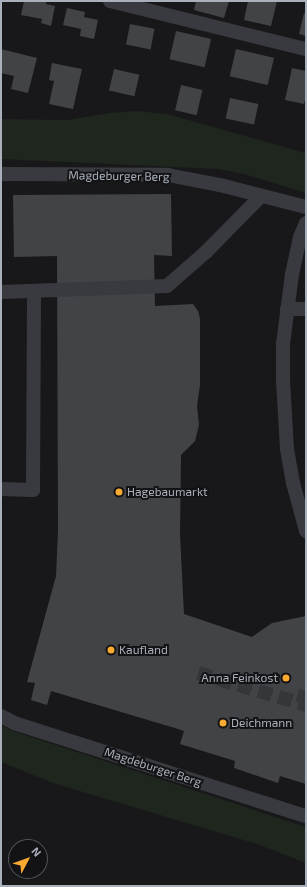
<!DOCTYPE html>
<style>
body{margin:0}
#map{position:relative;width:307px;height:887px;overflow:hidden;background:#18181a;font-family:"Exo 2",sans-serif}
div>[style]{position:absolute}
.green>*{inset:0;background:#1e261e}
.building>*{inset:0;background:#424347;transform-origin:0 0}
.minor-tunnel>*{height:14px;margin-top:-7px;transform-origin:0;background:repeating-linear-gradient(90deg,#35363a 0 14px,transparent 0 21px)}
.minor>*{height:14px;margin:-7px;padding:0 7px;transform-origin:7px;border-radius:7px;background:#393a40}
.dots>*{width:11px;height:11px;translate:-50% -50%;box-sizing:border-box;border:2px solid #131315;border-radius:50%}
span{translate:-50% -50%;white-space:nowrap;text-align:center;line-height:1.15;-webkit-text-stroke:4px #131315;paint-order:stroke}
.street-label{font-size:12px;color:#aab0bb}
.poi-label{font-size:12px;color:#aab0bb}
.left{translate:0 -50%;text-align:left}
.right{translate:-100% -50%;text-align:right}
.frame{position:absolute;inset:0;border:2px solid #aab0bb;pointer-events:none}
.north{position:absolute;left:8px;top:839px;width:40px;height:40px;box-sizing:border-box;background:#131315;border:1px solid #4f5257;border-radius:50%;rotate:49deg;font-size:11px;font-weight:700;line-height:16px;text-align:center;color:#aab0bb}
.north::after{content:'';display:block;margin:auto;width:14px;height:18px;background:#f9aa31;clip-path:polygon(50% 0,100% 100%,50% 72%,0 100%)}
</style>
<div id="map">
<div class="green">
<i style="clip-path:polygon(136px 111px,167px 114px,306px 153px,306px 193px,244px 174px,218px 169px,1px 159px,1px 119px,68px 120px,110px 113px)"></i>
<i style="clip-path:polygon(1px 725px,13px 731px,306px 827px,306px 863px,257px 844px,53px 783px,1px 762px)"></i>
</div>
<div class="building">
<i style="clip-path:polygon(24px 1px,46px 1px,46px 4px,55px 6px,51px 26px,41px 23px,42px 19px,21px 15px)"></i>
<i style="clip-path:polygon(196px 1px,229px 1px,224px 18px,194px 10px)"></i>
<i style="clip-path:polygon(248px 1px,277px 1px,271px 26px,244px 20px)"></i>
<i style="clip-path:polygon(67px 8px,85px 12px,84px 17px,98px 20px,94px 39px,80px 36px,81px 29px,63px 25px)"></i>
<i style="clip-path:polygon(304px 13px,306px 14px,306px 36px,299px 34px)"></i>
<i style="left:130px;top:24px;width:25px;height:21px;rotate:11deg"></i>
<i style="left:176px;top:31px;width:36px;height:29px;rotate:13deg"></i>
<i style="clip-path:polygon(1px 49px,37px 58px,28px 93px,11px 89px,14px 76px,1px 73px)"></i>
<i style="left:236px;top:49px;width:39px;height:28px;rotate:13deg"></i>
<i style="clip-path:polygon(52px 63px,82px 69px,73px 109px,49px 104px,54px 81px,49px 80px)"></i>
<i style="clip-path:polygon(292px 68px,306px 71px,306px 95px,304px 104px,285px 100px)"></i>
<i style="left:114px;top:69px;width:26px;height:22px;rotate:13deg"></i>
<i style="left:181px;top:85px;width:22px;height:26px;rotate:13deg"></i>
<i style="left:230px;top:98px;width:29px;height:21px;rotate:12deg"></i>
<i style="clip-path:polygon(171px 194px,172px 256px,154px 255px,155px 306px,193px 304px,198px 311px,200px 319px,200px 385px,197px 406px,199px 425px,195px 441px,181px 455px,180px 534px,184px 614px,252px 637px,272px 623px,306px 616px,306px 784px,280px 776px,278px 783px,234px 768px,235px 761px,180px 744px,184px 731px,178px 729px,51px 691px,47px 705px,31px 700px,35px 683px,27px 682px,56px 576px,58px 530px,57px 256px,14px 257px,13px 195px)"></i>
</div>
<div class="minor-tunnel">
<i style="left:198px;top:673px;width:113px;rotate:16.5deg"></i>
<i style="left:302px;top:704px;width:15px;rotate:-74deg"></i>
</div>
<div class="minor">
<i style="left:110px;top:1px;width:202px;rotate:13.8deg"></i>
<i style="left:1px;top:174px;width:167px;rotate:0.3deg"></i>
<i style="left:168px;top:175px;width:57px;rotate:11.1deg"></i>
<i style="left:224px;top:186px;width:85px;rotate:14.4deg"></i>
<i style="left:306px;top:223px;width:15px;rotate:113deg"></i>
<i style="left:300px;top:237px;width:38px;rotate:102deg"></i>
<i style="left:292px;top:274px;width:71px;rotate:97.3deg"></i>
<i style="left:283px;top:344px;width:36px;rotate:90deg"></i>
<i style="left:283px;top:380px;width:69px;rotate:86.7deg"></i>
<i style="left:287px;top:449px;width:35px;rotate:80deg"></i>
<i style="left:293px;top:483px;width:50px;rotate:74.8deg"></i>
<i style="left:1px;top:292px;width:166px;rotate:-2.1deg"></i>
<i style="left:167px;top:286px;width:52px;rotate:-41.1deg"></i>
<i style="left:206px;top:252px;width:77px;rotate:-45.5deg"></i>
<i style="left:287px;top:309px;width:19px"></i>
<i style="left:1px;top:489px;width:32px;rotate:2deg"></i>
<i style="left:33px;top:490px;width:199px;rotate:-89.7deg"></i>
<i style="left:1px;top:716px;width:15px;rotate:28deg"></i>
<i style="left:14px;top:723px;width:306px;rotate:17.7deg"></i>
</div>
<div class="dots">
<i style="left:119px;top:492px;background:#f9aa31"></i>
<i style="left:111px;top:650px;background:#f9aa31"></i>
<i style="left:286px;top:678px;background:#f9aa31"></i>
<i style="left:223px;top:723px;background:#f9aa31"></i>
</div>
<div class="street-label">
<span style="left:119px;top:176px;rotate:1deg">Magdeburger Berg</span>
<span style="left:153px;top:767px;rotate:18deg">Magdeburger Berg</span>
</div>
<div class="poi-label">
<span class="left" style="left:127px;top:492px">Hagebaumarkt</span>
<span class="left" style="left:119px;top:650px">Kaufland</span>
<span class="right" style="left:278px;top:678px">Anna Feinkost</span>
<span class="left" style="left:231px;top:723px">Deichmann</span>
</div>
<div class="frame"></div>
<div class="north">N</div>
</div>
